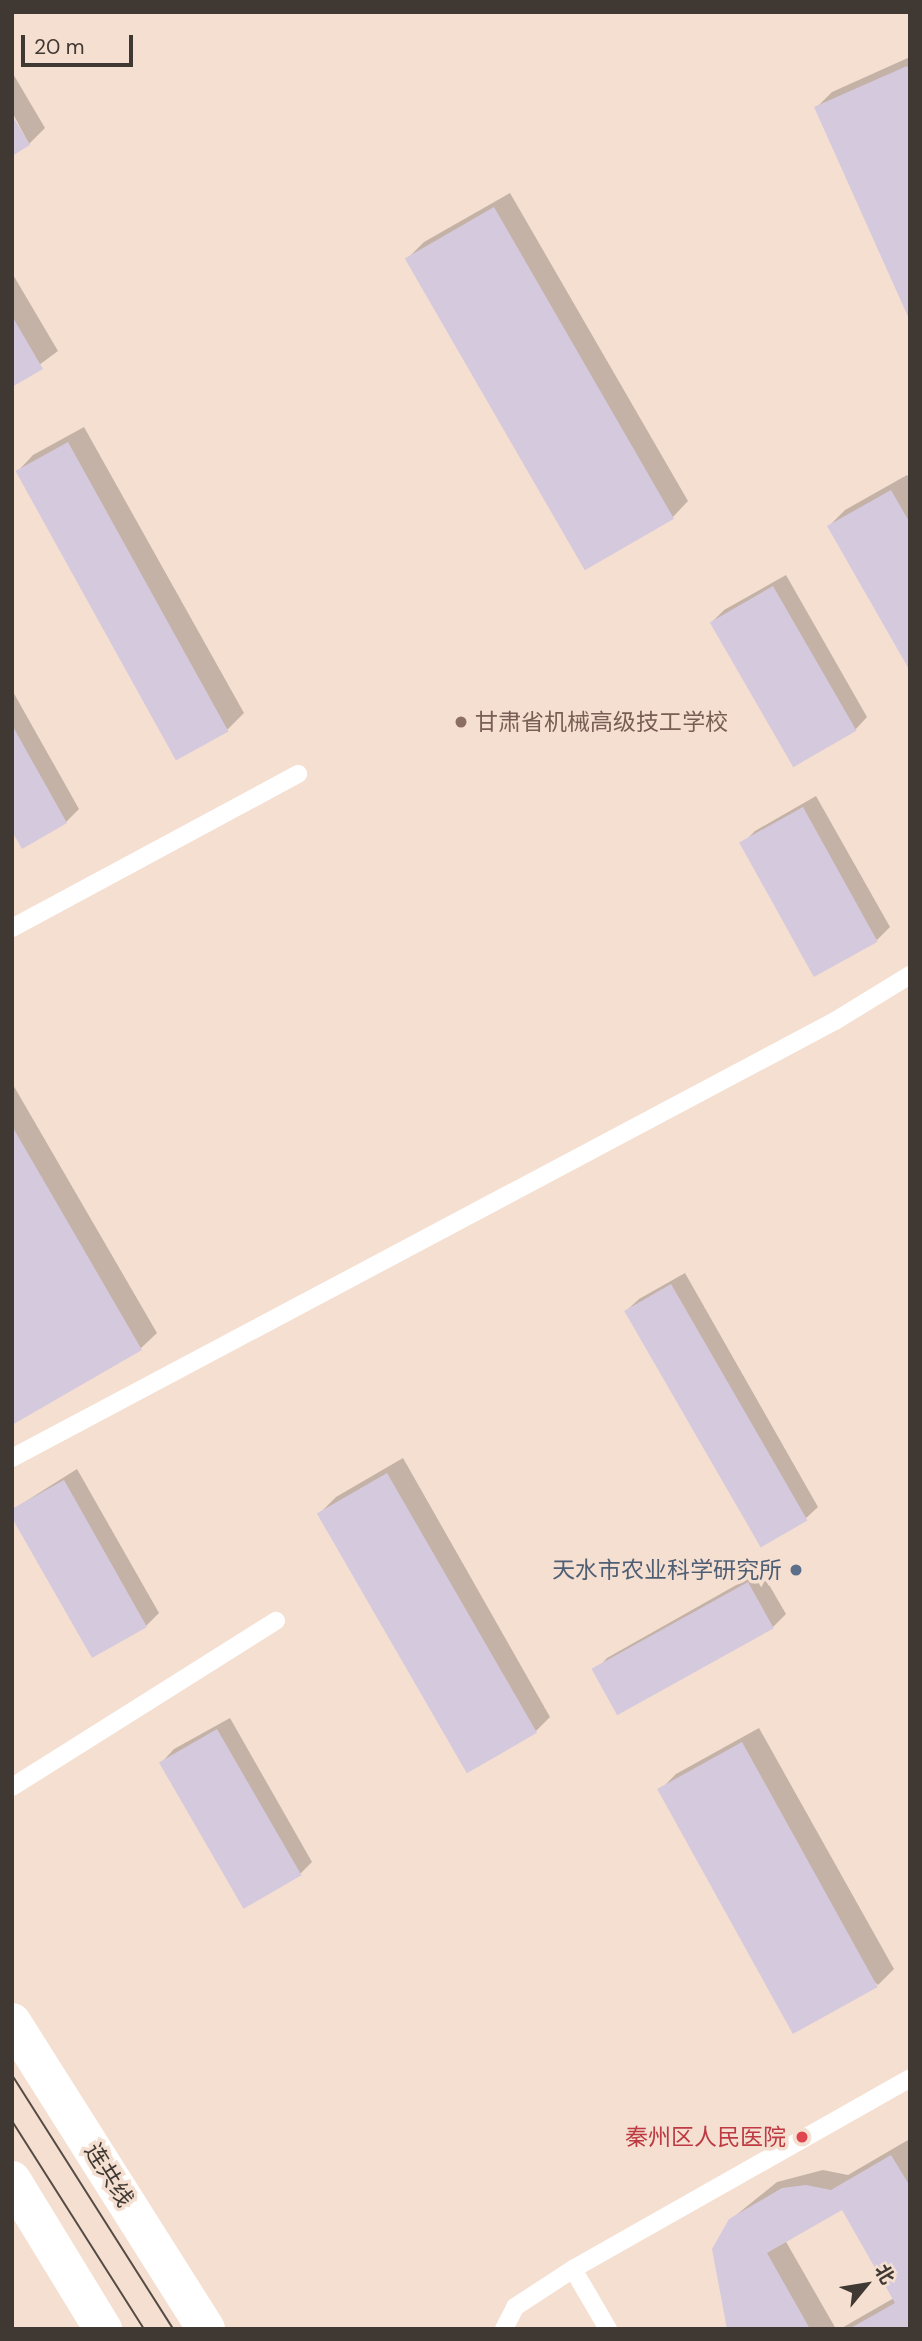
<!DOCTYPE html>
<meta charset="utf-8">
<style>
body{margin:0}
#map{position:relative;width:922px;height:2341px;overflow:hidden;background:#f5dfd1;font-family:"DM Sans","Noto Sans SC",sans-serif}
div>[style]{position:absolute}
.shadow>*{inset:0;background:#0003}
.building>*{inset:0;background:#d5c9de;transform-origin:0 0}
.service>*{height:18px;margin:-9px;padding:0 9px;transform-origin:9px;border-radius:9px;background:#fff}
.trunk>*{height:38px;margin:-19px;padding:0 19px;transform-origin:19px;border-radius:19px;background:#fff}
.tram>*{height:2px;margin:-1px;padding:0 1px;transform-origin:1px;border-radius:1px;background:#554c45}
.dots>*{width:19px;height:19px;translate:-50% -50%;box-sizing:border-box;border:4px solid #f5dfd1;border-radius:50%}
span{translate:-50% -50%;white-space:nowrap;text-align:center;line-height:1.15;-webkit-text-stroke:7px #f5dfd1;paint-order:stroke}
.education-label{font-size:23px;color:#785e54}
.left{translate:0 -50%;text-align:left}
.service-label{font-size:23px;color:#4e5e75}
.right{translate:-100% -50%;text-align:right}
.health-label{font-size:23px;color:#be3a42}
.street-label{font-size:23px;color:#403832}
.frame{position:absolute;inset:0;border:14px solid #403832;pointer-events:none}
.north{position:absolute;left:831px;top:2250px;width:70px;height:70px;-webkit-text-stroke:5px #f5dfd1;paint-order:stroke;rotate:60deg;font-size:19px;font-weight:700;line-height:28px;text-align:center;color:#403832}
.north::after{content:'';display:block;margin:auto;width:24px;height:32px;background:#403832;clip-path:polygon(50% 0,100% 100%,50% 72%,0 100%)}
.scale{position:absolute;left:21px;top:35px;width:112px;height:32px;box-sizing:border-box;border:4px solid #403832;border-top:0;padding-left:9px;font-size:21px;line-height:24px;white-space:nowrap;color:#403832;-webkit-text-stroke:5px #f5dfd1;paint-order:stroke}
</style>
<div id="map">
<div class="shadow">
<i style="clip-path:polygon(910px 57px,910px 316px,816px 108px,832px 92px)"></i>
<i style="clip-path:polygon(12px 72px,45px 128px,29px 144px,12px 112px)"></i>
<i style="clip-path:polygon(510px 193px,688px 501px,672px 518px,586px 567px,408px 258px,424px 242px)"></i>
<i style="clip-path:polygon(12px 273px,58px 351px,12px 385px)"></i>
<i style="clip-path:polygon(84px 427px,244px 713px,228px 729px,177px 758px,17px 472px,33px 455px)"></i>
<i style="clip-path:polygon(907px 475px,910px 479px,910px 668px,829px 526px,845px 510px)"></i>
<i style="clip-path:polygon(786px 575px,867px 717px,855px 730px,711px 623px,724px 610px)"></i>
<i style="clip-path:polygon(12px 690px,79px 809px,66px 822px,12px 827px)"></i>
<i style="clip-path:polygon(816px 796px,890px 927px,877px 940px,742px 844px,755px 831px)"></i>
<i style="clip-path:polygon(12px 1083px,157px 1333px,140px 1349px,12px 1423px)"></i>
<i style="clip-path:polygon(685px 1273px,818px 1507px,805px 1519px,626px 1311px,639px 1299px)"></i>
<i style="clip-path:polygon(403px 1458px,550px 1717px,534px 1733px,320px 1513px,336px 1497px)"></i>
<i style="clip-path:polygon(77px 1469px,159px 1613px,146px 1626px,12px 1510px)"></i>
<i style="clip-path:polygon(761px 1571px,786px 1614px,773px 1627px,595px 1671px,607px 1658px)"></i>
<i style="clip-path:polygon(230px 1718px,312px 1862px,299px 1875px,162px 1762px,174px 1749px)"></i>
<i style="clip-path:polygon(759px 1728px,894px 1969px,878px 1985px,660px 1790px,676px 1774px)"></i>
<i style="clip-path:polygon(908px 2140px,910px 2329px,840px 2329px,894px 2298px,843px 2208px,785px 2240px,836px 2329px,729px 2329px,714px 2249px,730px 2220px,777px 2182px,823px 2170px,848px 2175px)"></i>
</div>
<div class="building">
<i style="clip-path:polygon(907px 66px,910px 72px,910px 321px,814px 107px)"></i>
<i style="clip-path:polygon(12px 115px,30px 145px,12px 156px)"></i>
<i style="left:494px;top:207px;width:360px;height:103px;rotate:60deg"></i>
<i style="clip-path:polygon(12px 316px,43px 369px,12px 387px)"></i>
<i style="left:68px;top:442px;width:331px;height:60px;rotate:61deg"></i>
<i style="clip-path:polygon(891px 490px,910px 523px,910px 671px,827px 526px)"></i>
<i style="left:773px;top:586px;width:167px;height:73px;rotate:60deg"></i>
<i style="clip-path:polygon(12px 725px,67px 823px,22px 849px,12px 831px)"></i>
<i style="left:803px;top:807px;width:154px;height:73px;rotate:61deg"></i>
<i style="clip-path:polygon(12px 1126px,142px 1350px,12px 1425px)"></i>
<i style="left:671px;top:1284px;width:273px;height:54px;rotate:60deg"></i>
<i style="left:387px;top:1473px;width:300px;height:81px;rotate:60deg"></i>
<i style="clip-path:polygon(64px 1480px,147px 1627px,92px 1658px,12px 1518px,12px 1509px)"></i>
<i style="left:748px;top:1582px;width:53px;height:179px;rotate:61deg"></i>
<i style="left:217px;top:1729px;width:169px;height:67px;rotate:60deg"></i>
<i style="left:742px;top:1742px;width:280px;height:97px;rotate:61deg"></i>
<i style="clip-path:polygon(891px 2155px,910px 2186px,910px 2329px,849px 2329px,895px 2303px,842px 2210px,767px 2253px,810px 2329px,727px 2329px,712px 2249px,729px 2219px,782px 2188px,806px 2185px,831px 2190px)"></i>
</div>
<div class="service">
<i style="left:12px;top:928px;width:325px;rotate:-28.3deg"></i>
<i style="left:12px;top:1458px;width:932px;rotate:-27.97deg"></i>
<i style="left:835px;top:1021px;width:88px;rotate:-31.5deg"></i>
<i style="left:12px;top:1787px;width:312px;rotate:-32.2deg"></i>
<i style="left:504px;top:2329px;width:25px;rotate:-63deg"></i>
<i style="left:515px;top:2307px;width:69px;rotate:-33.2deg"></i>
<i style="left:608px;top:2329px;width:69px;rotate:-120.3deg"></i>
<i style="left:573px;top:2269px;width:387px;rotate:-29.5deg"></i>
</div>
<div class="trunk">
<i style="left:12px;top:2022px;width:363px;rotate:57.7deg"></i>
<i style="left:12px;top:2180px;width:175px;rotate:58.6deg"></i>
</div>
<div class="tram">
<i style="left:12px;top:2075px;width:301px;rotate:57.6deg"></i>
<i style="left:12px;top:2121px;width:246px;rotate:57.6deg"></i>
</div>
<div class="dots">
<i style="left:461px;top:722px;background:#8d6e63"></i>
<i style="left:796px;top:1570px;background:#5c6f8a"></i>
<i style="left:802px;top:2137px;background:#e0444e"></i>
</div>
<div class="education-label">
<span class="left" style="left:475px;top:722px">甘肃省机械高级技工学校</span>
</div>
<div class="service-label">
<span class="right" style="left:782px;top:1570px">天水市农业科学研究所</span>
</div>
<div class="health-label">
<span class="right" style="left:786px;top:2137px">秦州区人民医院</span>
</div>
<div class="street-label">
<span style="left:109px;top:2175px;rotate:58deg">连共线</span>
</div>
<div class="frame"></div>
<div class="north">北</div>
<div class="scale">20 m</div>
</div>
